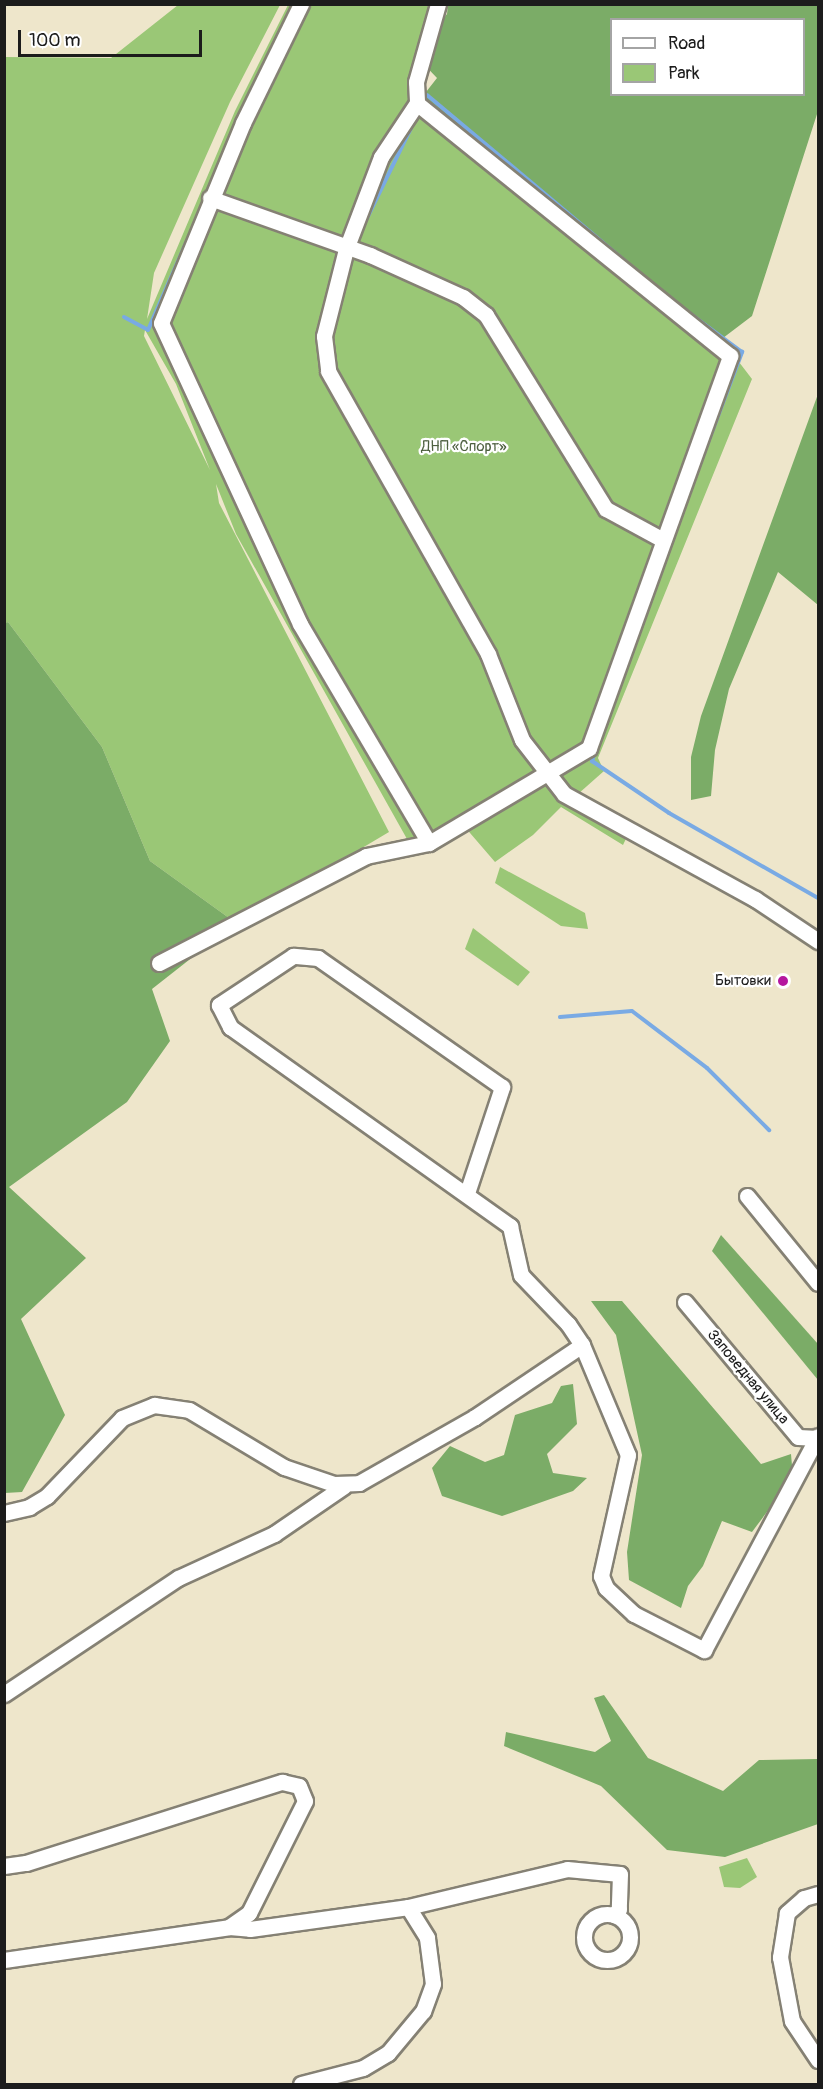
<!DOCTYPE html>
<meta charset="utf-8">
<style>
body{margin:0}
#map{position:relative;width:823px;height:2089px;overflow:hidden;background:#eee6cb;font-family:Pangolin,sans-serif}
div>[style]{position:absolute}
.green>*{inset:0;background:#9ac776}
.forest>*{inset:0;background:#7bac67}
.stream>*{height:4px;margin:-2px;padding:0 2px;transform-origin:2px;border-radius:2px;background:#79aae4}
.roads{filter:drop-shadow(2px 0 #858174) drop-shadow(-2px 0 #858174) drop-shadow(0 2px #858174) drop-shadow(0 -2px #858174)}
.minor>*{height:15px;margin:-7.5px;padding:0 7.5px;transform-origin:7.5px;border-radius:7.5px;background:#fff}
.minor>.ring{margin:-7.5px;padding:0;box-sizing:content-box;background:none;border:15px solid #fff;border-radius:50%}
.dots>*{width:16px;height:16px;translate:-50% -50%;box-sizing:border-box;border:3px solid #fff;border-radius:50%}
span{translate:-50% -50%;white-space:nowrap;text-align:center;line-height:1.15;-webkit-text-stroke:4.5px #fff;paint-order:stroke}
.park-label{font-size:15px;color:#4e6040}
.poi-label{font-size:15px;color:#1c1c1c}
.right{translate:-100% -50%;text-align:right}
.street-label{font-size:15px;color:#1c1c1c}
.frame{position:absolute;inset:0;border:6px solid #1c1c1c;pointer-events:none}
.legend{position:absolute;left:610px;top:18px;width:195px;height:78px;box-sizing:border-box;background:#fff;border:2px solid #a4a4a4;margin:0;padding:8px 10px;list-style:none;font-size:18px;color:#1c1c1c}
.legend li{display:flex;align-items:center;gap:12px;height:30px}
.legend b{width:30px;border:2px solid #a4a4a4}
.scale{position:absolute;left:18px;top:30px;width:184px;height:27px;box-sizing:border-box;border:3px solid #1c1c1c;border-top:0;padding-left:8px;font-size:18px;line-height:21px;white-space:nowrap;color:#1c1c1c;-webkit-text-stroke:4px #fff;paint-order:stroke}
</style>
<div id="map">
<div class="green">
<i style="clip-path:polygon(evenodd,178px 5px,280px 5px,230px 102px,154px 273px,147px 319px,235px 111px,288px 5px,444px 5px,412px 107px,719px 336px,752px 379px,598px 758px,604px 771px,578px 794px,634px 822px,623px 845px,561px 807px,533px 835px,495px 862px,464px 826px,400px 843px,407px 839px,236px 534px,216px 484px,219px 503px,389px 832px,236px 923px,150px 861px,102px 747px,8px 622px,5px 624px,5px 57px,111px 58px,178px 5px,145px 330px,176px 384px,210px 470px,144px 336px,145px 330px)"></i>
<i style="clip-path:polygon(500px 867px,585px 913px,588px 929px,561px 926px,495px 883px)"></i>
<i style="clip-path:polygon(473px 928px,530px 972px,518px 986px,465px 949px)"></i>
<i style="clip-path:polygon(747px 1858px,757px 1877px,740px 1888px,724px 1887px,719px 1867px)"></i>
</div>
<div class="forest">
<i style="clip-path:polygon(evenodd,448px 5px,818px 5px,818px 111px,752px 316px,723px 338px,419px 101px,437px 78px,415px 55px,447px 14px,448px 5px,612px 20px,804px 20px,804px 94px,612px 94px,612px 20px)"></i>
<i style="clip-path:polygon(818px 394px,818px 605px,778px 572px,729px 689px,715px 750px,711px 796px,691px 800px,691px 757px,701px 716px)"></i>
<i style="clip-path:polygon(8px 622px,102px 747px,150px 861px,236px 923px,152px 989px,170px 1041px,127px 1102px,9px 1187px,86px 1258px,21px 1319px,65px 1415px,22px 1492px,5px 1493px,4px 624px)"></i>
<i style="clip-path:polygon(721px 1235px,818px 1344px,818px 1380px,712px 1251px)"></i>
<i style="clip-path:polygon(591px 1301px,622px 1301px,761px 1464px,791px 1454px,793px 1477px,752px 1532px,722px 1521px,703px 1566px,688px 1586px,681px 1608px,629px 1580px,627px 1552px,642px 1455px,616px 1335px)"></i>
<i style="clip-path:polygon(573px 1384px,577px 1424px,547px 1454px,553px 1473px,587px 1478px,573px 1491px,502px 1516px,442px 1496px,432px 1468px,450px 1446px,485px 1462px,504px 1455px,515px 1415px,552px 1403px,561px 1386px)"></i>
<i style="clip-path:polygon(604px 1695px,648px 1758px,723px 1791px,759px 1760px,818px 1759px,818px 1824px,725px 1857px,667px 1850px,601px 1786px,504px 1746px,506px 1732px,595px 1752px,611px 1741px,594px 1698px)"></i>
</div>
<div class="stream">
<i style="left:427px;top:95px;width:278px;rotate:40deg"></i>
<i style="left:367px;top:218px;width:100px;rotate:-63.9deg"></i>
<i style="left:124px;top:317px;width:27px;rotate:28deg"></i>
<i style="left:148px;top:330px;width:95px;rotate:-66.4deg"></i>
<i style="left:673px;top:535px;width:196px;rotate:-69.3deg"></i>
<i style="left:742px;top:352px;width:76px;rotate:-143.6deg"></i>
<i style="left:596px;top:748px;width:14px;rotate:107deg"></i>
<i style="left:592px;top:761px;width:93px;rotate:34deg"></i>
<i style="left:669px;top:813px;width:172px;rotate:29.7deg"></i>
<i style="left:560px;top:1017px;width:72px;rotate:-4.8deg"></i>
<i style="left:632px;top:1011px;width:94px;rotate:37.2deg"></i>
<i style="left:707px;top:1068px;width:88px;rotate:45deg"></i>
</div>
<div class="roads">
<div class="minor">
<i style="left:301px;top:4px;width:132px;rotate:116deg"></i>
<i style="left:243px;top:123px;width:216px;rotate:112.3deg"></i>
<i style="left:161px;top:323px;width:332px;rotate:65.2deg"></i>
<i style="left:300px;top:624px;width:254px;rotate:59.5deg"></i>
<i style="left:438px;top:4px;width:81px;rotate:105.8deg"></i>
<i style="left:416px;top:82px;width:21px;rotate:87deg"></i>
<i style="left:417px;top:103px;width:65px;rotate:123.7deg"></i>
<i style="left:381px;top:157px;width:98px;rotate:110.8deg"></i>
<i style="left:346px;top:249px;width:90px;rotate:104.2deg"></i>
<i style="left:324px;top:336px;width:35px;rotate:83deg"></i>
<i style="left:328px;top:371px;width:325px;rotate:60.5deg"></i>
<i style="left:488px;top:654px;width:92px;rotate:68.4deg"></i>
<i style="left:522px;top:740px;width:68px;rotate:52.1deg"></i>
<i style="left:564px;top:794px;width:218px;rotate:28.8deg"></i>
<i style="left:755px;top:899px;width:76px;rotate:33.7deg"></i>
<i style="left:210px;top:198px;width:170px;rotate:19.6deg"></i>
<i style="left:370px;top:255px;width:102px;rotate:24.3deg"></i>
<i style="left:463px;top:297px;width:29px;rotate:38deg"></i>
<i style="left:486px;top:315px;width:228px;rotate:58.3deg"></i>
<i style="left:606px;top:509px;width:65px;rotate:28.5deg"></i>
<i style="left:159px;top:963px;width:233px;rotate:-27.3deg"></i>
<i style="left:366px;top:856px;width:64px;rotate:-11.7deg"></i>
<i style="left:429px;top:843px;width:186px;rotate:-30.7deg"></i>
<i style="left:589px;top:748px;width:417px;rotate:-70.2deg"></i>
<i style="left:730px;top:356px;width:402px;rotate:-141.1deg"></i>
<i style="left:467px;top:1193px;width:112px;rotate:-71.7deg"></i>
<i style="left:502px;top:1087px;width:225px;rotate:-145deg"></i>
<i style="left:318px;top:958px;width:25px;rotate:-175deg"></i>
<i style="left:293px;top:956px;width:89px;rotate:146.5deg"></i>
<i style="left:219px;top:1005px;width:25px;rotate:63deg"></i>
<i style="left:230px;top:1027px;width:344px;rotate:35.4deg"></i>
<i style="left:510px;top:1226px;width:50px;rotate:77.3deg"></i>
<i style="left:521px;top:1275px;width:68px;rotate:46.2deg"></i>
<i style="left:568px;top:1324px;width:25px;rotate:56deg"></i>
<i style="left:747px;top:1196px;width:112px;rotate:50.8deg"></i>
<i style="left:685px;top:1302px;width:176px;rotate:50.1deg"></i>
<i style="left:798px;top:1437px;width:20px;rotate:3deg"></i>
<i style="left:4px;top:1513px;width:26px;rotate:-13deg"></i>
<i style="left:29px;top:1507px;width:21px;rotate:-31deg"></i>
<i style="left:47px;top:1496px;width:108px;rotate:-46.1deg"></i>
<i style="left:122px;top:1418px;width:35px;rotate:-22deg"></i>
<i style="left:154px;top:1405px;width:35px;rotate:8deg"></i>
<i style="left:189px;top:1410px;width:111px;rotate:31deg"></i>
<i style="left:284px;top:1467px;width:53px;rotate:18.8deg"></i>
<i style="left:334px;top:1484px;width:25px;rotate:-2deg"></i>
<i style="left:359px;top:1483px;width:133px;rotate:-29.6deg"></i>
<i style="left:475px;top:1417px;width:129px;rotate:-33.9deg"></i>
<i style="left:582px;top:1345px;width:119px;rotate:67.3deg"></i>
<i style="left:628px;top:1455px;width:124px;rotate:102.6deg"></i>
<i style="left:601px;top:1576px;width:13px;rotate:67deg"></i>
<i style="left:606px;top:1588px;width:38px;rotate:43deg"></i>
<i style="left:634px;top:1614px;width:79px;rotate:27.2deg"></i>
<i style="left:704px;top:1650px;width:242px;rotate:-62deg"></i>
<i style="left:4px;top:1694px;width:209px;rotate:-33.7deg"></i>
<i style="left:178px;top:1578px;width:106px;rotate:-24.6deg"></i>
<i style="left:274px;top:1534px;width:85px;rotate:-34.4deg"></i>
<i style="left:4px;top:1866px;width:22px;rotate:-8deg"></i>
<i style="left:26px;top:1863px;width:269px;rotate:-17.6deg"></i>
<i style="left:282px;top:1782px;width:17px;rotate:13deg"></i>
<i style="left:299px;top:1786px;width:16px;rotate:68deg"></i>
<i style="left:305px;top:1801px;width:125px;rotate:116.6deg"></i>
<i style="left:249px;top:1913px;width:24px;rotate:145deg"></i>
<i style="left:818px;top:1894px;width:15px;rotate:164deg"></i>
<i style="left:804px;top:1898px;width:23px;rotate:139deg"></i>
<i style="left:787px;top:1913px;width:45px;rotate:99deg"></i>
<i style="left:780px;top:1957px;width:65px;rotate:79.4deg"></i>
<i style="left:792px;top:2021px;width:47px;rotate:56.3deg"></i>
<i style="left:408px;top:1907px;width:163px;rotate:-13.4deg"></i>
<i style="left:567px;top:1869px;width:53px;rotate:5.4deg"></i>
<i style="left:620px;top:1874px;width:35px;rotate:92deg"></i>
<i style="left:619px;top:1909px;width:8px;rotate:130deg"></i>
<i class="ring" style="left:584px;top:1914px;width:31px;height:31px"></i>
<i style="left:4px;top:1960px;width:227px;rotate:-8.3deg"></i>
<i style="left:229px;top:1927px;width:21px;rotate:5deg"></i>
<i style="left:250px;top:1929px;width:160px;rotate:-7.9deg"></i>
<i style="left:408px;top:1907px;width:36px;rotate:58deg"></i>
<i style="left:427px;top:1938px;width:46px;rotate:82.6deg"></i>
<i style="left:433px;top:1984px;width:29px;rotate:110deg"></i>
<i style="left:423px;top:2011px;width:55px;rotate:129.8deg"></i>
<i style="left:388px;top:2053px;width:29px;rotate:149deg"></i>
<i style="left:363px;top:2068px;width:64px;rotate:165.5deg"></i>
</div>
</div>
<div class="dots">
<i style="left:783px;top:981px;background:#b5179e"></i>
</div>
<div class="park-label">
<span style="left:464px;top:447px">ДНП «Спорт»</span>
</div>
<div class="poi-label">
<span class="right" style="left:771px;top:981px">Бытовки</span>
</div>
<div class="street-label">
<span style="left:748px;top:1377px;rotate:50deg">Заповедная улица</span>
</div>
<div class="frame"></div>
<ul class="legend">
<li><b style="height:8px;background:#fff"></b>Road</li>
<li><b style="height:16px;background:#9ac776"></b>Park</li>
</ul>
<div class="scale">100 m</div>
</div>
